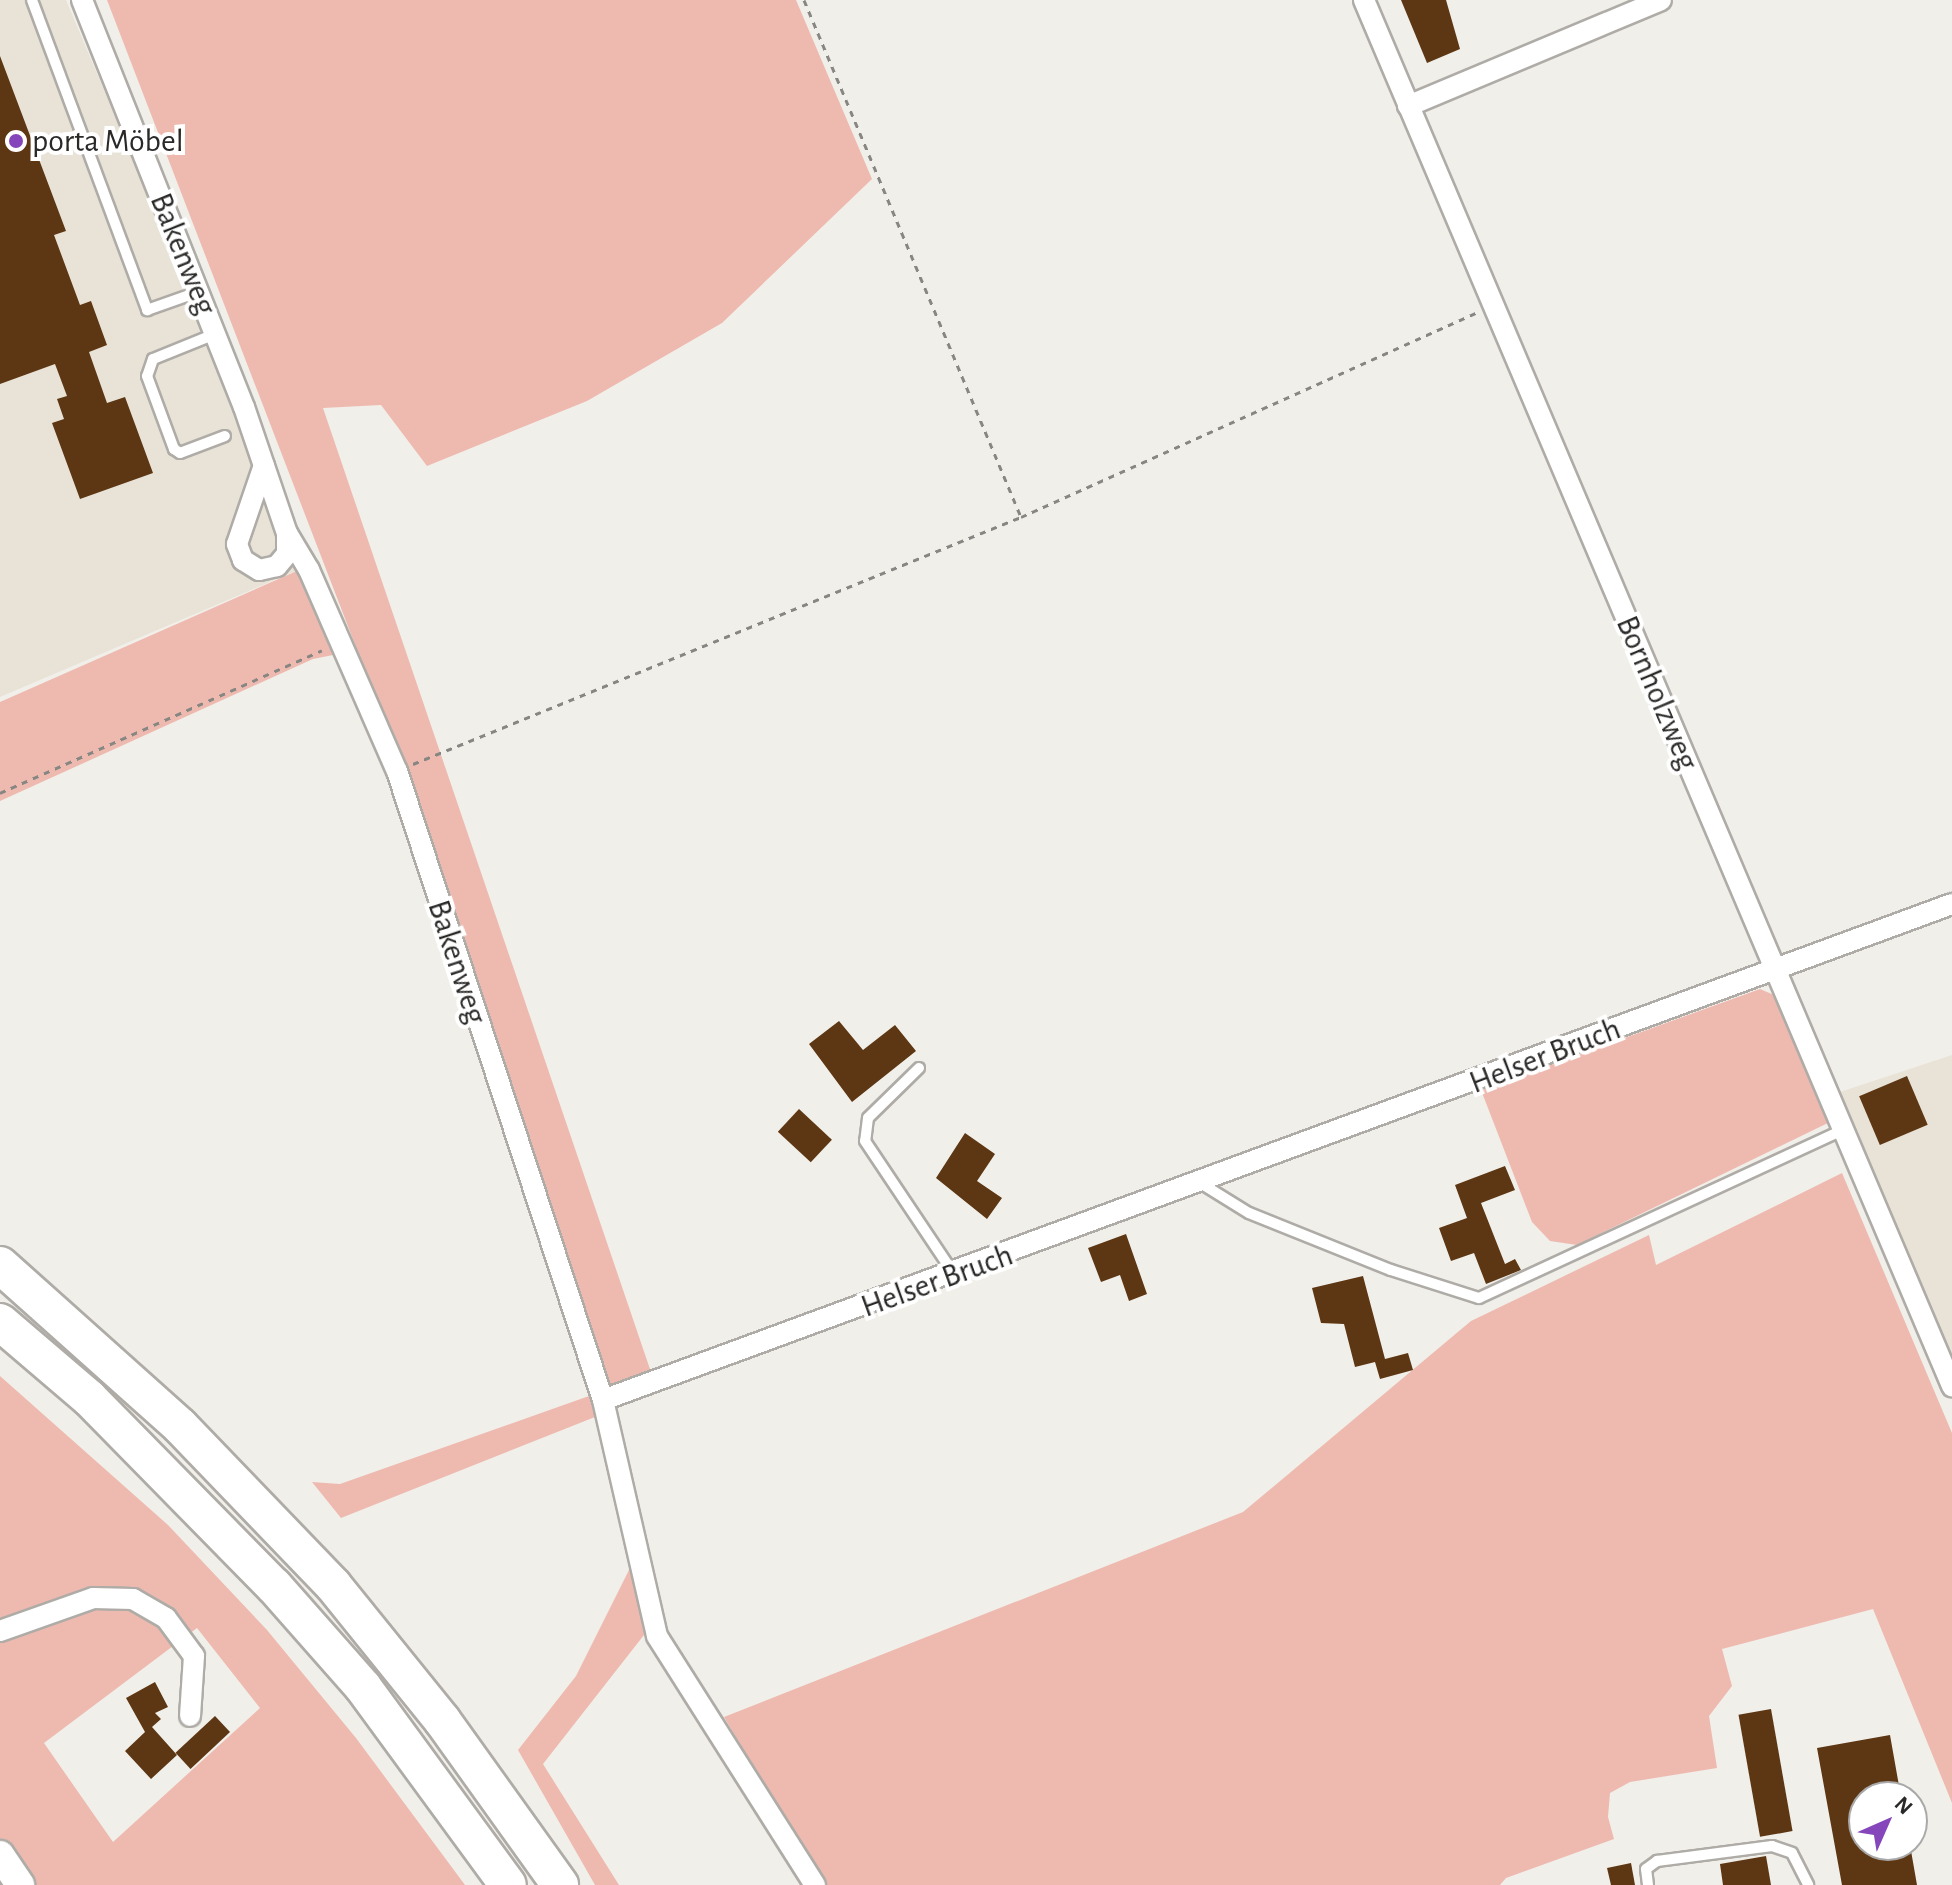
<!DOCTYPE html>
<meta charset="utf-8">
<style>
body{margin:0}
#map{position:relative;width:1952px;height:1885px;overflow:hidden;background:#f1efe9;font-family:"Alegreya Sans",sans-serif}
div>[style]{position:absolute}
.built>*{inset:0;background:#e9e3d7}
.green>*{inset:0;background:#eebab0}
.building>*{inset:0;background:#5d3613;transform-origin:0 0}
.path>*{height:3px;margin-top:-1.5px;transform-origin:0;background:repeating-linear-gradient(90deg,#878682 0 6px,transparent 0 12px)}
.roads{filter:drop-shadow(2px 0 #afaca7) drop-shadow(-2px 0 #afaca7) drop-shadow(0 2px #afaca7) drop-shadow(0 -2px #afaca7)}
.lane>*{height:10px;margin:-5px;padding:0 5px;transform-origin:5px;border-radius:5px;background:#fff}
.street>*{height:20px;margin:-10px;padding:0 10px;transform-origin:10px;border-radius:10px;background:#fff}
.secondary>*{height:28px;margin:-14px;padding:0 14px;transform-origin:14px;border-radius:14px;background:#fff}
.highway>*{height:36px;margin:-18px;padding:0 18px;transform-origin:18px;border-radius:18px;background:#fff}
.dots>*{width:22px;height:22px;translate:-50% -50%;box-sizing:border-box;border:4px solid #fff;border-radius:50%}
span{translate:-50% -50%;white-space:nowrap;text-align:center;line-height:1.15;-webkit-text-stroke:8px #fff;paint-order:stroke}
.poi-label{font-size:32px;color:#2a2927}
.left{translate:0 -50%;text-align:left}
.street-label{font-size:32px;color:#2a2927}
.north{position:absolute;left:1848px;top:1781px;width:80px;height:80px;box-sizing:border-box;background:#fff;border:2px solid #aaa9a9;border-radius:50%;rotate:45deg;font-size:22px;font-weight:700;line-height:32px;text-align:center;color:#2a2927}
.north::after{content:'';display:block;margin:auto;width:28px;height:36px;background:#8546bb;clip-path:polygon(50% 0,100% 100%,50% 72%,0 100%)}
</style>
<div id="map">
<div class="built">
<i style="clip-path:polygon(0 0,66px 0,305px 567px,0 697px)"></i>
<i style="clip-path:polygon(1952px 1055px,1952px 1362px,1837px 1093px)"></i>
</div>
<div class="green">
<i style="clip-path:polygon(107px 0,796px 0,872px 179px,722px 323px,587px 401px,427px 466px,381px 405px,323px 408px,652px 1375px,609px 1392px,406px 777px)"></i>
<i style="clip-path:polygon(299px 570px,338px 654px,313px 659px,0 801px,0 702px)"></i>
<i style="clip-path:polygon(1760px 989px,1774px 995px,1830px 1122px,1577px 1245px,1550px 1241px,1532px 1222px,1481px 1090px)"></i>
<i style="clip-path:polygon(1842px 1173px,1952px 1433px,1952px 1803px,1873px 1609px,1722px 1649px,1732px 1686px,1709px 1716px,1717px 1768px,1630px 1782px,1610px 1793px,1608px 1817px,1614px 1839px,1506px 1878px,1500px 1885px,823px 1885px,724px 1717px,1243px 1512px,1471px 1321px,1649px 1235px,1656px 1265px)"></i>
<i style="clip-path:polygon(evenodd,0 1376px,168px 1525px,267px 1630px,356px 1738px,465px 1885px,0 1885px,0 1376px,197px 1628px,260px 1708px,113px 1842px,44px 1743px,197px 1628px)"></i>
<i style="clip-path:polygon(589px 1396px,595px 1417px,341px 1518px,312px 1482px,340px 1484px)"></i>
<i style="clip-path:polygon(633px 1562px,651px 1626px,543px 1764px,619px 1885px,595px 1885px,518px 1750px,576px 1676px)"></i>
</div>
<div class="building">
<i style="clip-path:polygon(1401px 0,1446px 0,1460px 49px,1427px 63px)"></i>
<i style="clip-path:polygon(0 56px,66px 231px,54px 235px,80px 305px,91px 301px,107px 345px,89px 352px,107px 403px,125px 397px,153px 473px,80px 499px,52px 423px,64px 419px,57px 399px,67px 396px,55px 364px,0 384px)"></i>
<i style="clip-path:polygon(839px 1021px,863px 1050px,895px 1025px,916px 1051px,852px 1102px,809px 1044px)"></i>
<i style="left:1907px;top:1076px;width:53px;height:52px;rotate:67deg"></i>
<i style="left:799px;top:1109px;width:45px;height:31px;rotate:43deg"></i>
<i style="clip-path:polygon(965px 1133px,995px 1154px,977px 1181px,1002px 1198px,987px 1219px,936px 1178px)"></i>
<i style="clip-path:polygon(1505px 1166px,1515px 1190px,1481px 1203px,1505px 1264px,1515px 1259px,1521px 1270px,1486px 1284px,1474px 1253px,1451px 1261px,1439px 1228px,1467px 1218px,1455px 1185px)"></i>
<i style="clip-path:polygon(1126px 1234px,1147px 1294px,1129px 1301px,1120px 1275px,1101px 1282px,1088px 1248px)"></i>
<i style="clip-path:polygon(1363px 1276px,1385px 1359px,1408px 1353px,1413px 1370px,1380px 1379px,1375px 1362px,1355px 1367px,1344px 1324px,1321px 1323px,1312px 1288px)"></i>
<i style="clip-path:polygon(155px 1682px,168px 1707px,155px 1713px,161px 1719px,152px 1727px,177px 1755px,151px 1779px,125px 1751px,145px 1732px,126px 1698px)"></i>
<i style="left:1771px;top:1709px;width:124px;height:33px;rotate:80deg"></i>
<i style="left:215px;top:1716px;width:22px;height:54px;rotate:47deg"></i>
<i style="clip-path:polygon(1890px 1735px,1901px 1797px,1864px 1797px,1864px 1845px,1910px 1845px,1917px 1885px,1842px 1885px,1817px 1748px)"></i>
<i style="clip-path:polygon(1766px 1856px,1771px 1885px,1723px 1885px,1720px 1864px)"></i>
<i style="clip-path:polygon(1631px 1863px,1635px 1885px,1611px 1885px,1607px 1868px)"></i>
</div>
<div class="path">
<i style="left:804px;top:0;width:561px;rotate:67.23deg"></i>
<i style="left:413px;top:764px;width:656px;rotate:-22.11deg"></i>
<i style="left:1021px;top:517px;width:501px;rotate:-24.16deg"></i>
<i style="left:0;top:793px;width:352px;rotate:-23.9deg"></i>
</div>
<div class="roads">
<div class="lane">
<i style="left:32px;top:0;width:331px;rotate:69.6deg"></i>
<i style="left:147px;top:310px;width:54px;rotate:-19.4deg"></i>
<i style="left:215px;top:334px;width:67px;rotate:158deg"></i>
<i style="left:153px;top:359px;width:18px;rotate:109deg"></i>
<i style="left:147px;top:376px;width:78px;rotate:69.7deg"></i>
<i style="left:174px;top:449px;width:7px;rotate:34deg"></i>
<i style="left:180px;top:453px;width:48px;rotate:-20.7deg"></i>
<i style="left:919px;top:1068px;width:71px;rotate:135.6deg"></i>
<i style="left:868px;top:1118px;width:23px;rotate:97deg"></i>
<i style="left:865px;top:1141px;width:160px;rotate:56.2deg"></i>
<i style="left:1202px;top:1184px;width:55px;rotate:31.7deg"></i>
<i style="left:1249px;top:1213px;width:153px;rotate:21.9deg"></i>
<i style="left:1391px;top:1270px;width:92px;rotate:17.7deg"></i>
<i style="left:1479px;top:1298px;width:400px;rotate:-24.8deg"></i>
<i style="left:1648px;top:1885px;width:16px;rotate:-97deg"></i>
<i style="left:1646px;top:1869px;width:14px;rotate:-36deg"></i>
<i style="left:1657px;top:1861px;width:116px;rotate:-7.4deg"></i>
<i style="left:1772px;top:1846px;width:21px;rotate:19deg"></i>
<i style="left:1792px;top:1853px;width:36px;rotate:63deg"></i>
</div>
<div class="street">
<i style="left:82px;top:0;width:438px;rotate:68.3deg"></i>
<i style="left:244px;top:407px;width:133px;rotate:71.2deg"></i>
<i style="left:287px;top:533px;width:21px;rotate:90deg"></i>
<i style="left:287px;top:554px;width:16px;rotate:130deg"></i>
<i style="left:277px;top:566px;width:18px;rotate:167deg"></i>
<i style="left:259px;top:570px;width:19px;rotate:-148deg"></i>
<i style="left:243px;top:560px;width:17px;rotate:-111deg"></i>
<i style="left:237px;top:544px;width:83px;rotate:-71.1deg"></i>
<i style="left:1364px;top:0;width:1506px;rotate:67.01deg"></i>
<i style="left:1408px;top:106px;width:274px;rotate:-22.7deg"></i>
<i style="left:287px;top:533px;width:43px;rotate:59.3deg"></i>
<i style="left:309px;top:570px;width:219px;rotate:66.4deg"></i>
<i style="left:397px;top:771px;width:662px;rotate:71.87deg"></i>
<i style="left:603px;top:1400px;width:242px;rotate:77.1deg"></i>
<i style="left:657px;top:1636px;width:295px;rotate:57.6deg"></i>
<i style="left:603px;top:1400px;width:1437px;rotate:-20.19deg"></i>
<i style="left:0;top:1631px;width:99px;rotate:-19.5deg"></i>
<i style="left:93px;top:1598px;width:40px;rotate:1.4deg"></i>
<i style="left:133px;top:1599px;width:38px;rotate:30deg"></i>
<i style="left:166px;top:1618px;width:47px;rotate:53.6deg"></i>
<i style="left:194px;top:1656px;width:60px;rotate:93.8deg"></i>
</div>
<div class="secondary">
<i style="left:0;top:1855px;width:36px;rotate:56deg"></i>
</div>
<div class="highway">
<i style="left:0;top:1265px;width:241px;rotate:41.8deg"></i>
<i style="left:180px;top:1426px;width:221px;rotate:46.1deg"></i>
<i style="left:333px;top:1585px;width:174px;rotate:51.1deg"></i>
<i style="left:442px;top:1720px;width:203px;rotate:54.4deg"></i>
<i style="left:0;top:1322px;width:117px;rotate:40.5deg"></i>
<i style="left:89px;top:1398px;width:264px;rotate:45.5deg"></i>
<i style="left:274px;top:1586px;width:135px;rotate:48.6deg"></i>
<i style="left:363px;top:1687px;width:245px;rotate:53.8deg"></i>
</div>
</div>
<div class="dots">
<i style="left:16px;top:141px;background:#8546bb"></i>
</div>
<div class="poi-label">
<span class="left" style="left:32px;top:141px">porta Möbel</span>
</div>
<div class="street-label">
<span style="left:183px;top:254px;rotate:68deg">Bakenweg</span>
<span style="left:1657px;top:693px;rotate:67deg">Bornholzweg</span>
<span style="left:457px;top:962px;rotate:72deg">Bakenweg</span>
<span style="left:1545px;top:1056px;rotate:-21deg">Helser Bruch</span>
<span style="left:937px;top:1281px;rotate:-20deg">Helser Bruch</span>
</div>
<div class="north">N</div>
</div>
